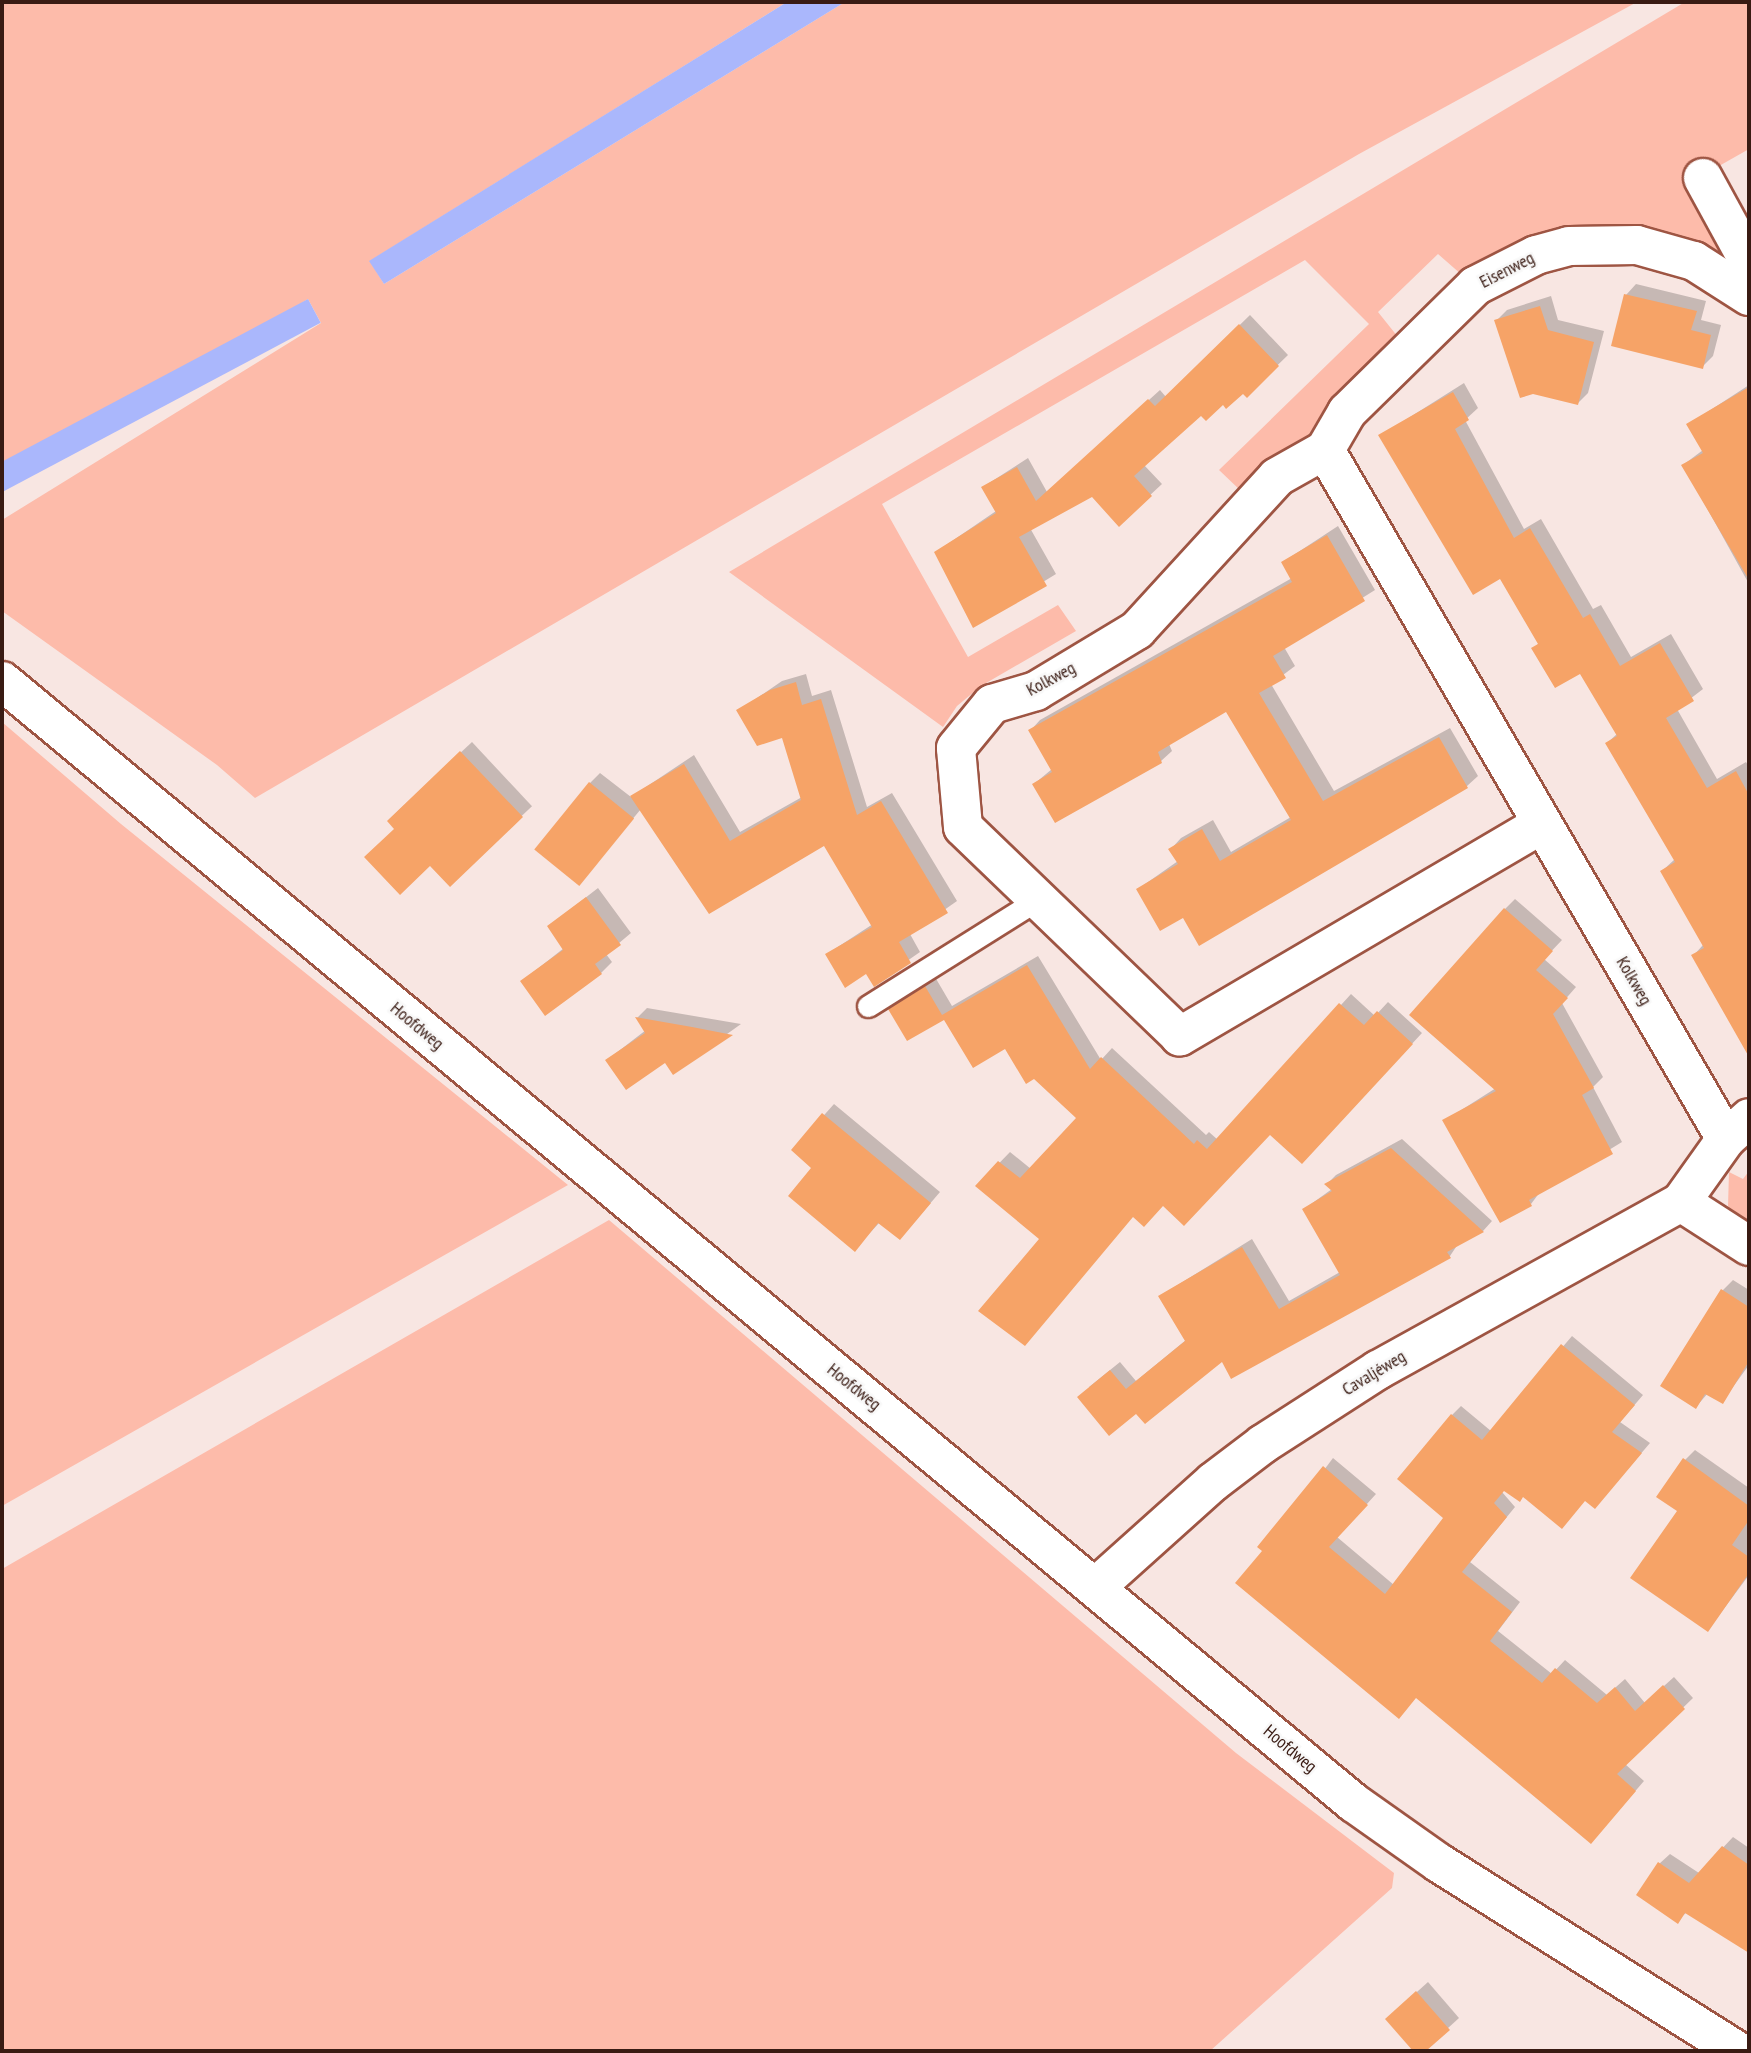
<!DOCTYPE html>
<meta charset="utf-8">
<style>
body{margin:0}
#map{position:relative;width:1751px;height:2053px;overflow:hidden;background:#f8e6e2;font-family:"PT Sans Narrow",sans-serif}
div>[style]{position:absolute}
.green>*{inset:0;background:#fdbbaa}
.water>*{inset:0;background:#aab7fc;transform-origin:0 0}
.shadow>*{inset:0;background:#0003;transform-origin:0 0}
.building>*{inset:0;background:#f6a367;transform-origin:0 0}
.roads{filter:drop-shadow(2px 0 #9e5543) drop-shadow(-2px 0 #9e5543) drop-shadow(0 2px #9e5543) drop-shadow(0 -2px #9e5543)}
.service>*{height:21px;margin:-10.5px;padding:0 10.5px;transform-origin:10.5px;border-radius:10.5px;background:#fff}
.minor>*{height:38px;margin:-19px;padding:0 19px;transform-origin:19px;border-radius:19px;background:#fff}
.tertiary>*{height:38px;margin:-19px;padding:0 19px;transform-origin:19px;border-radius:19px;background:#fff}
span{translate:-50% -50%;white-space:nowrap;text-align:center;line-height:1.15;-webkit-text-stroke:5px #f8f8f8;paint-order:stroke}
.street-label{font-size:18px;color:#391b13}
.frame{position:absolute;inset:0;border:4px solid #391b13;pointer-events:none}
</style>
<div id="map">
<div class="green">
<i style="clip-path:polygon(2px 2px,787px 2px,370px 261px,384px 284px,845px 2px,1637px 2px,1359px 154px,255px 798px,217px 765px,2px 611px,2px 520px,321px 323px,308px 299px,2px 488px)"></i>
<i style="clip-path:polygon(1685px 2px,1749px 2px,1749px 149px,1712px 170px,1726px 259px,1617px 226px,1560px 230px,1462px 275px,1438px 254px,1378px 312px,1398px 337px,1316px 437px,1241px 491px,1219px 470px,1369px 324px,1305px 260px,882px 504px,968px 657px,1058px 605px,1076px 631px,981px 686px,957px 706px,943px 727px,729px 572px)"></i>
<i style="clip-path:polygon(2px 722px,121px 824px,568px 1185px,2px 1506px)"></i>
<i style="clip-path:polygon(1749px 1171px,1749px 1220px,1738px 1221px,1728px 1206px,1729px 1172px,1743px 1179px)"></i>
<i style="clip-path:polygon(609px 1220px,1236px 1753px,1394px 1873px,1392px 1888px,1210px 2051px,2px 2051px,2px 1569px)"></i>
</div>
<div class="water">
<i style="clip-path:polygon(787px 2px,845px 2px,384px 284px,369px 261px)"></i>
<i style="left:308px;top:299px;width:27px;height:360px;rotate:62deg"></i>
</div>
<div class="shadow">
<i style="clip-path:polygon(1636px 284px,1706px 301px,1701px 320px,1721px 325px,1713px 356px,1702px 367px,1626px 295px)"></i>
<i style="clip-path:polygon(1551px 296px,1558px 320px,1604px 331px,1588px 393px,1578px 403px,1496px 321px,1507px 310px)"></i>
<i style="clip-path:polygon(1250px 315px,1288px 355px,1247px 395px,1243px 391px,1201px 413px,1144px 465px,1162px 484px,1119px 524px,1092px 495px,1030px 528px,1056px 574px,973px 625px,936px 552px,996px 511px,983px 487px,1028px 458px,1047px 492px,1160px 390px,1166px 397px)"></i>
<i style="clip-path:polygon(1464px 383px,1478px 408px,1465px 420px,1524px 529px,1541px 519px,1593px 609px,1601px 605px,1631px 657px,1671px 634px,1703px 689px,1677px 709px,1717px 779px,1746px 762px,1749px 767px,1749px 1034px,1741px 1039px,1693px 956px,1703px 945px,1662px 871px,1675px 859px,1607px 743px,1617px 734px,1580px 672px,1534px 648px,1539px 643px,1501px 576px,1380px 436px)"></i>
<i style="clip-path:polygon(1749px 385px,1749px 584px,1683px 465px,1703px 450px,1689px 424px)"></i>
<i style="clip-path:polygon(1338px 526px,1375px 590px,1284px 647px,1295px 666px,1271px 684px,1334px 791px,1450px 728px,1478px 776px,1467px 786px,1199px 943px,1183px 916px,1138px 889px,1178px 861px,1171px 849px,1181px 838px,1213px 820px,1231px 852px,1291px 817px,1227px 710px,1169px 744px,1172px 751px,1161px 761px,1056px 821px,1034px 784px,1052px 769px,1030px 731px,1040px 720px,1292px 578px,1283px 562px)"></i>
<i style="clip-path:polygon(806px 674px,812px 696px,831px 690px,867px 807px,892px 793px,957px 901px,910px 934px,920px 952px,874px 984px,866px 971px,827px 954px,873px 924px,825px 844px,709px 912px,641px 809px,579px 883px,590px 783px,600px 773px,631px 797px,694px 755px,740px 832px,802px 797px,783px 736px,738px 711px,782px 681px)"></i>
<i style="left:472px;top:742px;width:88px;height:114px;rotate:47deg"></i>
<i style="clip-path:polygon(598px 888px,631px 933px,606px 954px,612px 962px,601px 973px,546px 1014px,522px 981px,564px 948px,549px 926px)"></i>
<i style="clip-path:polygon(1515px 899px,1562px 940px,1544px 959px,1576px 987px,1562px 1003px,1603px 1077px,1593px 1087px,1622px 1142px,1540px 1192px,1531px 1204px,1444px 1121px,1496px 1088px,1505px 909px)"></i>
<i style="clip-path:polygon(1038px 956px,1101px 1060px,1112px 1048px,1206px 1135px,1209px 1132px,1218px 1140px,1351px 994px,1375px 1016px,1388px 1002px,1422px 1033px,1312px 1152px,1270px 1133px,1163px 1204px,1042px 1239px,977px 1186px,1010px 1152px,1031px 1169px,1078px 1118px,1006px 1046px,944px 1018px,890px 1009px,935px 977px,952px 1006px)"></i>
<i style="clip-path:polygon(647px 1008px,741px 1024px,674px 1072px,666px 1060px,607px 1060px,646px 1030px,637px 1018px)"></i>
<i style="clip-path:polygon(834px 1104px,940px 1192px,910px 1227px,880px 1222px,855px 1249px,814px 1168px,793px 1150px)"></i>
<i style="clip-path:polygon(1402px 1139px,1492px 1221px,1483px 1231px,1458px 1244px,1450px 1256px,1222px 1359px,1137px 1412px,1089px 1387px,1120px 1362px,1136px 1381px,1186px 1340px,1160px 1296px,1252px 1239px,1289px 1301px,1340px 1272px,1304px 1209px,1332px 1189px,1327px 1184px,1336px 1175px)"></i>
<i style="clip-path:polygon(1733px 1280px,1749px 1290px,1749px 1365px,1722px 1402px,1708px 1393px,1696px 1407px,1723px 1290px)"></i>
<i style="clip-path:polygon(1572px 1336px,1643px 1395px,1620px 1422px,1650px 1443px,1604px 1497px,1524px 1495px,1505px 1489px,1502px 1492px,1515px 1507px,1470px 1562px,1520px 1602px,1498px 1631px,1552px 1674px,1565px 1660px,1607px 1695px,1625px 1679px,1645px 1703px,1674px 1677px,1693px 1698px,1625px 1764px,1644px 1781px,1600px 1832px,1417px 1696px,1264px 1550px,1333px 1458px,1376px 1494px,1337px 1537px,1394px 1585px,1445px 1518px,1452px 1415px,1461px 1406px,1491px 1431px)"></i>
<i style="clip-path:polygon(1695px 1450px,1749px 1488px,1749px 1575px,1708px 1630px,1679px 1511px,1685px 1460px)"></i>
<i style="clip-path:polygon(1733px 1837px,1749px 1848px,1749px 1952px,1687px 1912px,1677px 1921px,1659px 1864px,1670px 1854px,1699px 1873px)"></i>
<i style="clip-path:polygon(1428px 1982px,1459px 2018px,1423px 2051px,1416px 2051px,1387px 2019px)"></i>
</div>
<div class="building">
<i style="clip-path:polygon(1624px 294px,1697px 311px,1691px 330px,1711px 335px,1703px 369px,1611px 346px)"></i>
<i style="clip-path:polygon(1540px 306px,1548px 330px,1594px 342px,1578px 405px,1533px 394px,1520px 398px,1494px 320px)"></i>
<i style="clip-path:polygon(1239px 324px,1279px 366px,1247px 398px,1243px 394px,1226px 409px,1223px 405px,1206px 421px,1201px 416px,1134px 476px,1152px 496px,1119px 527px,1092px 497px,1019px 537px,1047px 586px,973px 628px,934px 552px,996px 513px,981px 487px,1017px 467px,1036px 501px,1148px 399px,1155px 406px)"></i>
<i style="clip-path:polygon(1749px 387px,1749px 580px,1681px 465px,1703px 453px,1686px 424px)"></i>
<i style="clip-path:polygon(1453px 392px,1469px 420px,1455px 429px,1514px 538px,1530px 528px,1583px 618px,1590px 614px,1620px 666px,1660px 643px,1694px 701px,1666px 718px,1707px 788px,1736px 771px,1749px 795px,1749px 1057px,1691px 955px,1704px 948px,1660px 871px,1675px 862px,1605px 743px,1617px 736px,1580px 674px,1555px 688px,1531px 648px,1538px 644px,1500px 579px,1473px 595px,1378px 435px)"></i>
<i style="clip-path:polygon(1327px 535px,1365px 601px,1273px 656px,1286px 678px,1259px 693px,1323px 801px,1439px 737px,1468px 788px,1199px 946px,1183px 918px,1160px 931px,1136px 889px,1178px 864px,1168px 849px,1202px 829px,1220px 861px,1291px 820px,1226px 712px,1158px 752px,1162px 763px,1055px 823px,1032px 784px,1052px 772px,1028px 730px,1292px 582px,1281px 562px)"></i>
<i style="clip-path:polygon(796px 682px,802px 705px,821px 699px,857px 815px,881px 801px,948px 913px,899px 942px,911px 963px,874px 987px,866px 974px,845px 988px,825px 954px,872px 927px,824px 846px,709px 914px,630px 796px,684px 764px,730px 841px,801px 800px,782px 738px,757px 746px,736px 710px,770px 690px)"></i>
<i style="clip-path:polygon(460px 751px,523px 817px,450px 887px,430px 866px,400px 895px,364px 857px,394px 829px,387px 821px)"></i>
<i style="left:589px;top:782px;width:58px;height:87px;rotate:39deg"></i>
<i style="clip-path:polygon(586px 897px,621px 945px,595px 964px,602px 974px,545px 1016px,520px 981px,563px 950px,547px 926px)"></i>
<i style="clip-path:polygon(1504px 908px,1553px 951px,1536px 970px,1568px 998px,1553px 1014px,1594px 1088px,1582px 1095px,1613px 1154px,1529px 1200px,1532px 1206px,1500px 1223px,1442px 1120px,1496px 1091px,1409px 1015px)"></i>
<i style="clip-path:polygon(1027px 965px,1090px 1069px,1101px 1057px,1194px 1144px,1197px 1140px,1207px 1149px,1339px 1003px,1364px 1025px,1377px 1011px,1413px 1044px,1302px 1164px,1270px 1135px,1184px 1226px,1163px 1206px,1144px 1227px,1133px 1217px,1025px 1346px,978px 1311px,1039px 1239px,975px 1186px,998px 1161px,1020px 1178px,1076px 1118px,1034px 1079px,1026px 1084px,1005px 1049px,973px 1068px,944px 1020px,907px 1041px,888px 1009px,925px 986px,942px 1015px)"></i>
<i style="clip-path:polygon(635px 1017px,692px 1027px,733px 1035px,673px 1075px,665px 1063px,626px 1090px,605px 1060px,645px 1033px)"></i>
<i style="clip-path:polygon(822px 1113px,931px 1203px,900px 1240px,878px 1223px,855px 1252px,788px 1196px,811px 1168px,791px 1150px)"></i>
<i style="clip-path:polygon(1391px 1148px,1484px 1232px,1447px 1252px,1451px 1258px,1231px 1379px,1222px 1362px,1145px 1424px,1136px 1414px,1109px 1436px,1077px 1397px,1110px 1370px,1126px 1389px,1185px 1341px,1158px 1296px,1242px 1247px,1279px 1309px,1340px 1275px,1302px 1209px,1332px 1191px,1324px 1184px)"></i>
<i style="clip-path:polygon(1721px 1289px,1749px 1307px,1749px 1361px,1723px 1404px,1705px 1394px,1696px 1409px,1660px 1386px)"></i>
<i style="clip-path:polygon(1561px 1344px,1635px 1405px,1612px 1432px,1642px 1453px,1595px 1509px,1585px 1501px,1562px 1529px,1523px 1497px,1520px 1502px,1504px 1491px,1494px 1503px,1507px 1517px,1462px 1572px,1512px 1612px,1490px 1641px,1542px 1683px,1555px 1668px,1597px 1703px,1615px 1687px,1635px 1711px,1663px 1685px,1685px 1709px,1617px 1774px,1636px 1791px,1591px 1844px,1416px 1698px,1399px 1719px,1235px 1583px,1262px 1551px,1257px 1547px,1323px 1466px,1368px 1505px,1329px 1547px,1385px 1594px,1443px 1518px,1397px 1479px,1451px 1414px,1482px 1440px)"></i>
<i style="clip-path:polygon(1683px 1458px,1749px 1506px,1749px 1520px,1732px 1545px,1749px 1557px,1749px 1573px,1708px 1632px,1630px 1578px,1677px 1511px,1656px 1497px)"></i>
<i style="clip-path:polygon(1722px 1846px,1749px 1865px,1749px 1953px,1685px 1913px,1678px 1924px,1636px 1895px,1658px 1862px,1689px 1883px)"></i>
<i style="clip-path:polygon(1416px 1991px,1450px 2030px,1426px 2051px,1413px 2051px,1385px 2019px)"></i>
</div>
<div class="roads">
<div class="service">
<i style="left:868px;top:1006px;width:199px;rotate:-32.1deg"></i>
</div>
<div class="minor">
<i style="left:1703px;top:178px;width:96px;rotate:61.3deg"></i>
<i style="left:1325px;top:450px;width:44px;rotate:-59.9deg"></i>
<i style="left:1347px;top:412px;width:180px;rotate:-44.5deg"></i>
<i style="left:1475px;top:286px;width:68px;rotate:-26.9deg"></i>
<i style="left:1536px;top:255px;width:34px;rotate:-15deg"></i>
<i style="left:1569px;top:246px;width:68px;rotate:-0.8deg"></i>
<i style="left:1637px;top:245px;width:59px;rotate:15.7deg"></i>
<i style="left:1694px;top:261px;width:65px;rotate:32.5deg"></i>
<i style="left:1542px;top:824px;width:420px;rotate:149.6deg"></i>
<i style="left:1180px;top:1036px;width:301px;rotate:-136.1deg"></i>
<i style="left:963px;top:827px;width:79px;rotate:-95.1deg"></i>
<i style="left:956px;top:748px;width:57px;rotate:-50.7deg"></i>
<i style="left:992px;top:704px;width:46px;rotate:-16.5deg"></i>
<i style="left:1036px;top:691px;width:118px;rotate:-31.1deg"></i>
<i style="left:1137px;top:630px;width:207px;rotate:-47.5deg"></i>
<i style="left:1277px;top:477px;width:55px;rotate:-29.4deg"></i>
<i style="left:1325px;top:450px;width:797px;rotate:59.8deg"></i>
<i style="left:1681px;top:1202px;width:81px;rotate:32.9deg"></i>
<i style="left:1097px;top:1586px;width:156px;rotate:-41.9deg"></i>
<i style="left:1213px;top:1482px;width:63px;rotate:-37.2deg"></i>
<i style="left:1263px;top:1444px;width:137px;rotate:-32.8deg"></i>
<i style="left:1378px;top:1370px;width:346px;rotate:-29deg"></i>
<i style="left:1681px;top:1202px;width:77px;rotate:-54.5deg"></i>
<i style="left:1726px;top:1139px;width:31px;rotate:-42deg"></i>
</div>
<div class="tertiary">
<i style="left:2px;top:681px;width:1757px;rotate:39.69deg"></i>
<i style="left:1354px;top:1803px;width:104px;rotate:35.2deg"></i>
<i style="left:1439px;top:1863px;width:352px;rotate:32.2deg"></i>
</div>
</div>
<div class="street-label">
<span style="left:1507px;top:270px;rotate:-27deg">Eisenweg</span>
<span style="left:1051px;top:679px;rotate:-28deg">Kolkweg</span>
<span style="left:1634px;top:981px;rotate:60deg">Kolkweg</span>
<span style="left:417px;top:1026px;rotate:40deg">Hoofdweg</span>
<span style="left:1374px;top:1373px;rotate:-31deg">Cavaljéweg</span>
<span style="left:854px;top:1387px;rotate:39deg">Hoofdweg</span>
<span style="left:1290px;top:1749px;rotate:40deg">Hoofdweg</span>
</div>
<div class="frame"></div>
</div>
